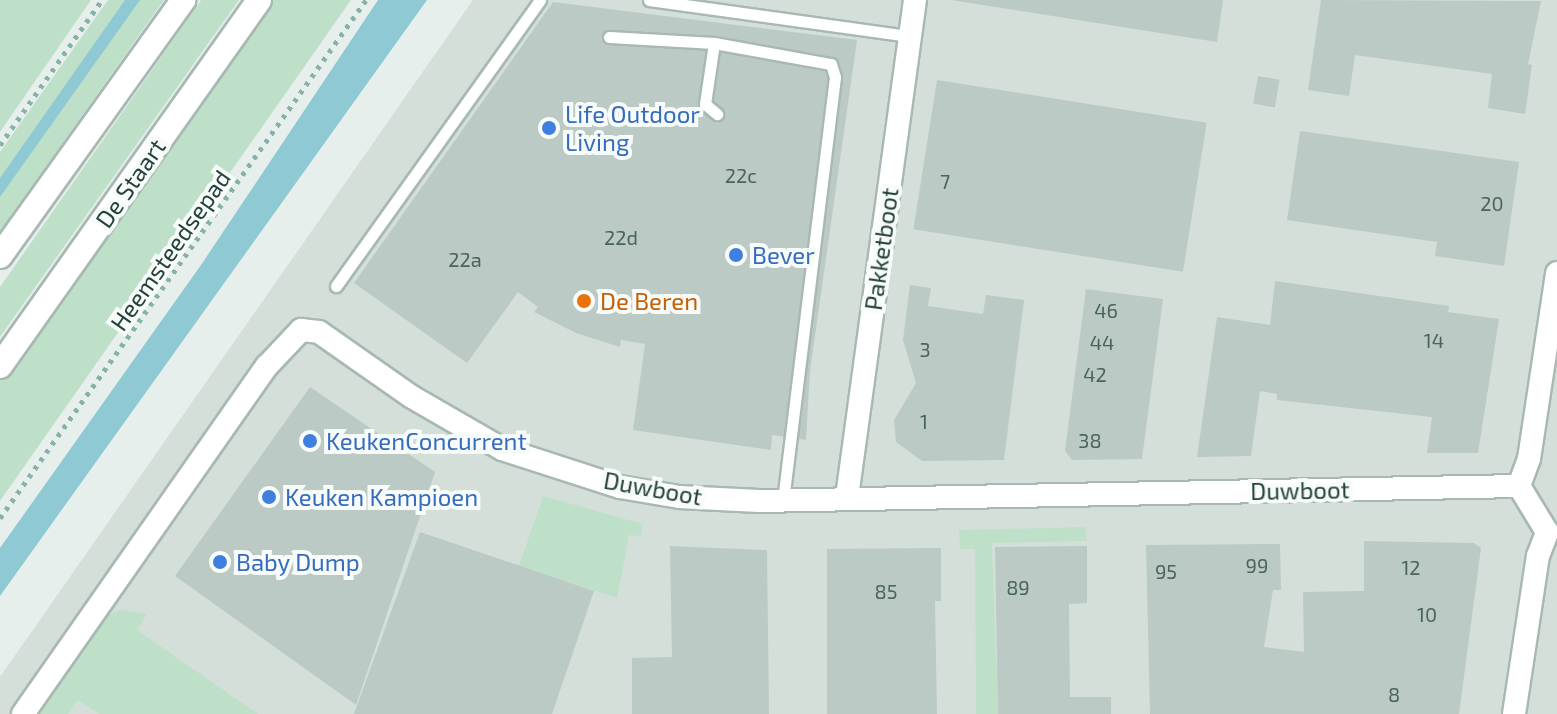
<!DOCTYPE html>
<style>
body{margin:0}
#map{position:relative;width:1557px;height:714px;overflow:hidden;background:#e6efeb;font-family:"Exo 2",sans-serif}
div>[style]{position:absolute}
.built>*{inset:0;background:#d4dfda}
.green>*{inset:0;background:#bfe0c8}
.water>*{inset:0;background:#8ec9d4}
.building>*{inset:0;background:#bbcac4;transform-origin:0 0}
.path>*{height:5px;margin-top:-2.5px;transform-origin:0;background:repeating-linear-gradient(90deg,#86b3a5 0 4px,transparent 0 10px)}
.roads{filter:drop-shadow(2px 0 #a8b8b2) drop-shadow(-2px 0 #a8b8b2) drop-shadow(0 2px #a8b8b2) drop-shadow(0 -2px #a8b8b2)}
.service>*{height:11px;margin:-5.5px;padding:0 5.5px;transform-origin:5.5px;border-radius:5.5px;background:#fff}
.minor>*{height:22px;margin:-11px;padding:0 11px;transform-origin:11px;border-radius:11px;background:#fff}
.secondary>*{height:24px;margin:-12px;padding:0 12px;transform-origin:12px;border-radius:12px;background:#fff}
.dots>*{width:22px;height:22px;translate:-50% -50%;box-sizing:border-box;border:4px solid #f7fbf9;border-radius:50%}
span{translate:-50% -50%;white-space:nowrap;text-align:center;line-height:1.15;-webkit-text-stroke:8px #f7fbf9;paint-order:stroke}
.number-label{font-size:20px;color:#4a645c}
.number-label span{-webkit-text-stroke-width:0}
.shop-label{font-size:24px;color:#366cbe}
.left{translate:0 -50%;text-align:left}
.street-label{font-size:24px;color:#24423a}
.food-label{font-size:24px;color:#c56008}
</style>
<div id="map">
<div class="built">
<i style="clip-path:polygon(473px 0,1557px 0,1557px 714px,0 714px,0 677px)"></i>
</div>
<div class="green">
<i style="clip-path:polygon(0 0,91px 0,0 132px)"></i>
<i style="clip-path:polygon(108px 0,164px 0,0 232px,0 152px)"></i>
<i style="clip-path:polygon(201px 0,239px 0,0 337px,0 287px)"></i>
<i style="clip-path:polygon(272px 0,351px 0,0 501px,0 380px)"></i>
<i style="clip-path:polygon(543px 496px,643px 524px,641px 536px,629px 535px,617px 598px,519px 566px)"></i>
<i style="clip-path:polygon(1085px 527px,1087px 541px,992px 543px,998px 714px,976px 714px,975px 549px,960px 549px,959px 530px)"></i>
<i style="clip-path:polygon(122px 610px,147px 614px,137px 630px,258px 714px,99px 714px,78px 700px,68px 714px,30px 714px,98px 618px)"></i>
</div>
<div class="water">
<i style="clip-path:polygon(125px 0,140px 0,0 197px,0 178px)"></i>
<i style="clip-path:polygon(378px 0,427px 0,0 596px,0 548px,201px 265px)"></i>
</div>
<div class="building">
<i style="clip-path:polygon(951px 0,1223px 0,1217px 42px)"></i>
<i style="clip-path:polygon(1321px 0,1541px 1px,1528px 64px,1532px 65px,1525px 114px,1488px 108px,1492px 74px,1355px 55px,1349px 96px,1308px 90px)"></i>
<i style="clip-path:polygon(553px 2px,857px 40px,810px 371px,806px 440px,772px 435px,771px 450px,633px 430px,645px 344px,621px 340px,620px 347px,576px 333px,534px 312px,538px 307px,518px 292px,467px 363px,354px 283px)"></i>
<i style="left:1258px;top:76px;width:22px;height:28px;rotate:10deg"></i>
<i style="left:937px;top:80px;width:273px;height:151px;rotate:9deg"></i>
<i style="clip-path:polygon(1300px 131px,1519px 162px,1504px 266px,1435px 256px,1437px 242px,1287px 220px)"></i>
<i style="clip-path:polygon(1275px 281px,1449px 306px,1448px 312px,1499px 319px,1478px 453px,1427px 453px,1432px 417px,1277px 400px,1277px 394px,1260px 391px,1251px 456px,1197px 457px,1217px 317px,1270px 325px)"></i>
<i style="clip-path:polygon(910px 285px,931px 288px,928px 306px,983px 314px,986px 295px,1024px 300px,1004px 460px,922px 461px,896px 442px,894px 420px,916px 383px,903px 340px)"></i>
<i style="clip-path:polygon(1086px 289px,1163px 299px,1142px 459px,1072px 460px,1065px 451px)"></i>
<i style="clip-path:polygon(310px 387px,435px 472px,356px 705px,175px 576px)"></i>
<i style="clip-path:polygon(420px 532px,594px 591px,552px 714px,354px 714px)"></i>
<i style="clip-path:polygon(1364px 541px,1474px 543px,1481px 548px,1459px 714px,1150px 714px,1146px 545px,1280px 544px,1281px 590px,1273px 590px,1264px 647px,1304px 652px,1303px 592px,1364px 591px)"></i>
<i style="clip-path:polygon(670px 546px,767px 550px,769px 714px,632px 714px,632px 658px,672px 657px)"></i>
<i style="clip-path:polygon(1087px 546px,1087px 603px,1069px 604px,1070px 697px,1111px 697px,1111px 714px,998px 714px,995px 547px)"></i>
<i style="clip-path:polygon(941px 548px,941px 601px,935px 601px,937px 714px,827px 714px,827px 549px)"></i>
</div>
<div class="path">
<i style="left:0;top:145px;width:177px;rotate:-54.9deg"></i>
<i style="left:0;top:518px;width:634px;rotate:-54.76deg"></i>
</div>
<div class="roads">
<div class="service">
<i style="left:649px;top:0;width:263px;rotate:7.9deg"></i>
<i style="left:609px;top:37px;width:105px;rotate:3.3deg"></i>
<i style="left:714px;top:43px;width:119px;rotate:10.2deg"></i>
<i style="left:831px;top:64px;width:14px;rotate:73deg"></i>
<i style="left:835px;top:77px;width:426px;rotate:97deg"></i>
<i style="left:714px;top:43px;width:62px;rotate:98.4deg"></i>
<i style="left:705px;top:104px;width:16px;rotate:40deg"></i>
<i style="left:336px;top:286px;width:351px;rotate:-54.5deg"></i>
</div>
<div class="minor">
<i style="left:847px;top:497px;width:502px;rotate:-82.21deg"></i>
<i style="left:23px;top:714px;width:425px;rotate:-55deg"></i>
<i style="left:267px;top:366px;width:50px;rotate:-46.6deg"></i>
<i style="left:301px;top:330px;width:18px;rotate:6deg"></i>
<i style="left:319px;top:332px;width:113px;rotate:35deg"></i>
<i style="left:412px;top:397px;width:104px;rotate:30deg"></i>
<i style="left:502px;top:449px;width:124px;rotate:17.9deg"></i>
<i style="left:620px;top:487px;width:60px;rotate:9.6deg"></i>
<i style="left:679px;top:497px;width:80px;rotate:2.9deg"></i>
<i style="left:759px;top:501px;width:760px;rotate:-1.13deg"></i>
<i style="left:1514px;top:714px;width:160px;rotate:-81.4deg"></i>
<i style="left:1538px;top:556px;width:26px;rotate:-69deg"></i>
<i style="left:1547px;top:532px;width:54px;rotate:-121.3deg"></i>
<i style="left:1519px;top:486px;width:29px;rotate:-70deg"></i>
<i style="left:1529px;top:459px;width:188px;rotate:-81.4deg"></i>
</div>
<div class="secondary">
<i style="left:0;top:256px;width:315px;rotate:-54.4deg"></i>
<i style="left:0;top:366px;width:448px;rotate:-54.7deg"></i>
</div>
</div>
<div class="dots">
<i style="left:549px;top:128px;background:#3f7fe0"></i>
<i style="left:736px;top:255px;background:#3f7fe0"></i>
<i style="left:584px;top:301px;background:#e8710a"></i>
<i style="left:310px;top:441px;background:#3f7fe0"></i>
<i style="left:269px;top:497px;background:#3f7fe0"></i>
<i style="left:220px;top:562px;background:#3f7fe0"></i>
</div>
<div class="number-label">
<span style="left:741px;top:175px">22c</span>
<span style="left:945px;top:181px">7</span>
<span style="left:1492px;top:203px">20</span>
<span style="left:621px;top:237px">22d</span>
<span style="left:465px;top:259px">22a</span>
<span style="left:1106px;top:310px">46</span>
<span style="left:1434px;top:340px">14</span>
<span style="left:1102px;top:342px">44</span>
<span style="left:925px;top:349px">3</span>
<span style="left:1095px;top:374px">42</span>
<span style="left:924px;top:421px">1</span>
<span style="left:1090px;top:440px">38</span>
<span style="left:1257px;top:565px">99</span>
<span style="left:1411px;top:567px">12</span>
<span style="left:1166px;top:571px">95</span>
<span style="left:1018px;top:587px">89</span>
<span style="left:886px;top:591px">85</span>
<span style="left:1427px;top:614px">10</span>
<span style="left:1394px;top:694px">8</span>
</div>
<div class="shop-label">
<span class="left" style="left:565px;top:128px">Life Outdoor<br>Living</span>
<span class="left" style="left:752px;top:255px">Bever</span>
<span class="left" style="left:326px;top:441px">KeukenConcurrent</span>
<span class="left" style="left:285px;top:497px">Keuken Kampioen</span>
<span class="left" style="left:236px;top:562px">Baby Dump</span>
</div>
<div class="street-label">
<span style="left:130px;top:183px;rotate:-55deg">De Staart</span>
<span style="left:881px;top:249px;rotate:-82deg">Pakketboot</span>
<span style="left:170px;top:250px;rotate:-55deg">Heemsteedsepad</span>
<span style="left:653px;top:488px;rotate:10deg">Duwboot</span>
<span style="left:1300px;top:490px;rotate:-1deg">Duwboot</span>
</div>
<div class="food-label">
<span class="left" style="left:600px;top:301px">De Beren</span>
</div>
</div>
